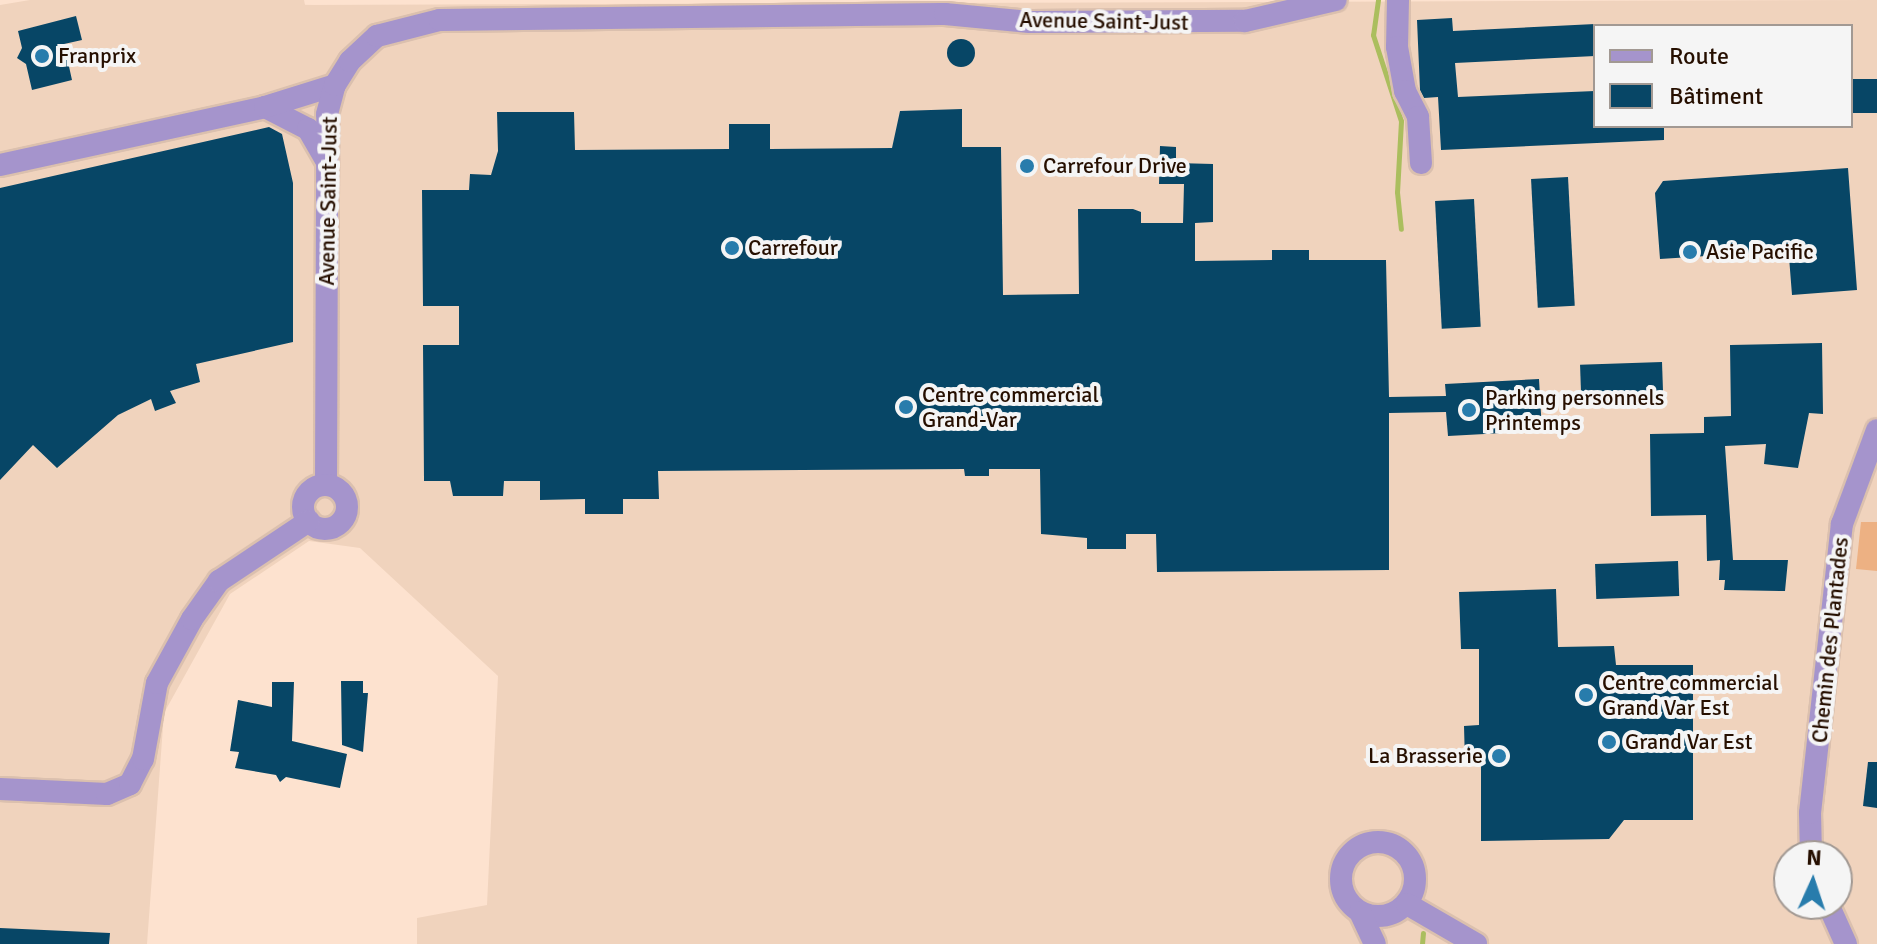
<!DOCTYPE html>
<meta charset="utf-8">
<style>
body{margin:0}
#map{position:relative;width:1877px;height:944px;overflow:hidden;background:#fde2cf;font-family:Signika,sans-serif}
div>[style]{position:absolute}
.built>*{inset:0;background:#f0d3bd}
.green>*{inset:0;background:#edb183}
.stream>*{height:5px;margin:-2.5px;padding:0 2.5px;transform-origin:2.5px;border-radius:2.5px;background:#abbe5e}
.building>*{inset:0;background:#074666;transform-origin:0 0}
.round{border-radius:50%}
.roads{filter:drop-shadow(2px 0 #dbc0ae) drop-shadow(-2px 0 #dbc0ae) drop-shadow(0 2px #dbc0ae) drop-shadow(0 -2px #dbc0ae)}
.minor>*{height:22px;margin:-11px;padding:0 11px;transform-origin:11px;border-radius:11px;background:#a594cc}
.minor>.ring{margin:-11px;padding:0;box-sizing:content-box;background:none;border:22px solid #a594cc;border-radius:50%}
.dots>*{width:22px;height:22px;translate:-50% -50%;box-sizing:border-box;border:4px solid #f5f5f5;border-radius:50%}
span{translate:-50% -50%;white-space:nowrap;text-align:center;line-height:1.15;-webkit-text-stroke:8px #f5f5f5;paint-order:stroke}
.street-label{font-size:22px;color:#260f00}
.poi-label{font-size:22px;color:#260f00}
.left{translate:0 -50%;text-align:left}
.right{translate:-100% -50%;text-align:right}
.legend{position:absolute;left:1593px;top:24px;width:260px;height:104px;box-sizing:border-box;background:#f5f5f5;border:2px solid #a29993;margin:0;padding:10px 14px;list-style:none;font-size:24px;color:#260f00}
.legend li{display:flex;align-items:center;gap:16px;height:40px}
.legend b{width:40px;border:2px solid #a29993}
.north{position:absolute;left:1773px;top:840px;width:80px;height:80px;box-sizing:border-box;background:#f5f5f5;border:2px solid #a29993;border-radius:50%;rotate:3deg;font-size:22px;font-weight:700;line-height:32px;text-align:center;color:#260f00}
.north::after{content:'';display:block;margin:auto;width:28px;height:36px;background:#287cac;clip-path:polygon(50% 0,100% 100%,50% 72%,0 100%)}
</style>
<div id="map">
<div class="built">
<i style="clip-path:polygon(evenodd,30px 0,304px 0,305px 5px,1877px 0,1877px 944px,417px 944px,417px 918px,487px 905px,498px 676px,360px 548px,309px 541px,230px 594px,164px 713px,147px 944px,0 944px,0 5px,30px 0,1595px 26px,1851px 26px,1851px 126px,1595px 126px,1595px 26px,30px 0,1789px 856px,1837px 856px,1837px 904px,1789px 904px,1789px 856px)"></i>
</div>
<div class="green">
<i style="clip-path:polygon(1861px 522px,1877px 522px,1877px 571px,1856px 569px)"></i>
</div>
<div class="stream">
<i style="left:1378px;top:0;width:35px;rotate:98deg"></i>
<i style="left:1373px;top:35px;width:90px;rotate:72deg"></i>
<i style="left:1401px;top:121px;width:71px;rotate:93.2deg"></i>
<i style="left:1397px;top:192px;width:37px;rotate:84deg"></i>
<i style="left:1422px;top:944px;width:11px;rotate:-85deg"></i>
</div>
<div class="building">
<i style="clip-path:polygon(76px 16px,82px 40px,64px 44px,72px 80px,32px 90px,26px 64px,17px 58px,22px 48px,18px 31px)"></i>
<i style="clip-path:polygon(1452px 18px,1453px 31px,1595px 24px,1595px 56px,1455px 63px,1458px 97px,1595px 91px,1595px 126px,1664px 126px,1664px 140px,1441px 150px,1438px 97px,1424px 98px,1420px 90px,1417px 20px)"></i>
<i class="round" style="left:947px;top:39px;width:28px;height:28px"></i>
<i style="left:1877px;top:79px;width:34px;height:26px;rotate:90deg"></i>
<i style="clip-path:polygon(962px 109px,962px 147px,1001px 147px,1003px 295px,1079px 294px,1078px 209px,1133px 209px,1141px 212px,1141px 223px,1183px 223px,1184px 184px,1159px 184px,1160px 146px,1176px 147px,1176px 163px,1213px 164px,1213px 222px,1195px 223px,1195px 261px,1272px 260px,1272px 250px,1309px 250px,1309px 260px,1386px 260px,1389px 397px,1446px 396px,1445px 384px,1539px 379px,1542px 431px,1448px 436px,1446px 412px,1389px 413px,1389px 570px,1157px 572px,1156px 534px,1126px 534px,1126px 549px,1087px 549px,1087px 538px,1041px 534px,1040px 469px,989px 469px,989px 476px,965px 476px,964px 469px,658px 471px,659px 499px,623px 499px,623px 514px,585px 514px,585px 499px,540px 500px,540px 481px,504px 481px,503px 496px,453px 496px,450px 481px,424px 481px,423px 345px,459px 345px,459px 306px,423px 306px,422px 190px,469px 190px,470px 174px,491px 175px,498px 151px,497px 112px,574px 112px,575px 150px,729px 149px,729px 124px,770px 124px,770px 149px,892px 148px,900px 111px)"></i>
<i style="clip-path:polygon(269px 127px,282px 134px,293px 183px,293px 342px,196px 364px,200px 382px,170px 391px,176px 403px,155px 411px,151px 399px,118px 415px,57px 468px,33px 445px,0 480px,0 188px)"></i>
<i style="clip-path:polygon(1848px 168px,1857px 290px,1792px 295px,1789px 257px,1768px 258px,1768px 252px,1660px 259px,1655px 193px,1663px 181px)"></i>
<i style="left:1568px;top:177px;width:129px;height:37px;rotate:87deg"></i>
<i style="left:1474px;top:199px;width:128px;height:39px;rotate:87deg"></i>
<i style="clip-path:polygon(1822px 343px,1823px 414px,1809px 413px,1798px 468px,1764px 464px,1766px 444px,1725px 446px,1733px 560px,1788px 560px,1785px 591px,1724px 590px,1725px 580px,1719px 580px,1720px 560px,1707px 561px,1706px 515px,1651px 516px,1650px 434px,1704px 433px,1704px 417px,1731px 416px,1730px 345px)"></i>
<i style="left:1662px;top:362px;width:35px;height:82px;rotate:88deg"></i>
<i style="left:1678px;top:561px;width:35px;height:83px;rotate:88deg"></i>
<i style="clip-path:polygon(1556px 589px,1558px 647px,1614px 646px,1616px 665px,1693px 665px,1693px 820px,1624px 820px,1609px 839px,1481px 841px,1481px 763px,1465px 763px,1464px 726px,1479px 725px,1479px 649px,1461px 649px,1459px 592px)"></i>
<i style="clip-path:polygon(341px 681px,363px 681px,363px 693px,368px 693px,363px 752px,342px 745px)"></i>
<i style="clip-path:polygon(272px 682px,294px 682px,292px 741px,347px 754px,340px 788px,286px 777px,280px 782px,276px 775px,235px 768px,239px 752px,230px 751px,238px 700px,272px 707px)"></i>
<i style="clip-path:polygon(1868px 762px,1877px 762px,1877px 808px,1863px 806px)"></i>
<i style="clip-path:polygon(0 928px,110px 933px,109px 944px,0 944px)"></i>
</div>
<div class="roads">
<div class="minor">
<i style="left:1398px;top:0;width:47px;rotate:91.2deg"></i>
<i style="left:1397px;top:47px;width:45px;rotate:79.7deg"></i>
<i style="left:1405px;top:91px;width:29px;rotate:63deg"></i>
<i style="left:1418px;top:117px;width:46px;rotate:86.3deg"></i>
<i style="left:265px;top:107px;width:48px;rotate:27.1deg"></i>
<i style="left:308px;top:129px;width:34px;rotate:60deg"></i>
<i style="left:0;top:165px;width:271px;rotate:-12.3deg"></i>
<i style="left:265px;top:107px;width:73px;rotate:-17.4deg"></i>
<i style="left:326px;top:485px;width:371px;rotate:-89.8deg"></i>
<i style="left:327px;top:114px;width:30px;rotate:-75deg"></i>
<i style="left:335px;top:85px;width:28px;rotate:-58deg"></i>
<i style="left:350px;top:61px;width:37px;rotate:-43deg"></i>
<i style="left:377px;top:36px;width:65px;rotate:-14.3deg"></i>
<i style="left:440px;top:20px;width:505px;rotate:-0.68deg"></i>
<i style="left:945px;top:14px;width:85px;rotate:5.4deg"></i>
<i style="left:1030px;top:22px;width:215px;rotate:-0.3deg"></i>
<i style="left:1245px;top:21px;width:93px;rotate:-13deg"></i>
<i class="ring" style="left:303px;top:485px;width:22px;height:22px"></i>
<i style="left:0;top:789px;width:107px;rotate:2.7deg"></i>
<i style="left:107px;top:794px;width:25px;rotate:-23deg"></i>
<i style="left:130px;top:784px;width:28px;rotate:-63deg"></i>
<i style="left:143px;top:759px;width:77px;rotate:-79.6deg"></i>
<i style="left:157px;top:683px;width:73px;rotate:-61.3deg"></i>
<i style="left:192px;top:619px;width:47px;rotate:-54.6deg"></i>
<i style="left:219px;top:581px;width:108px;rotate:-33.7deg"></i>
<i class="ring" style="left:1341px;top:842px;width:52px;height:52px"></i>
<i style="left:1811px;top:856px;width:43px;rotate:-91.3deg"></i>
<i style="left:1810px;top:813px;width:291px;rotate:-83.7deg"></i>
<i style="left:1842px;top:524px;width:100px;rotate:-69.6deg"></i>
<i style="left:1407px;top:904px;width:80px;rotate:30.1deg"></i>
<i style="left:1828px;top:904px;width:44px;rotate:65.8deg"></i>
<i style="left:1360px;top:912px;width:35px;rotate:65deg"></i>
</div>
</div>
<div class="dots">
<i style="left:42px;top:56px;background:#287cac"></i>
<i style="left:1027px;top:166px;background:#287cac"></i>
<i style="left:732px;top:248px;background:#287cac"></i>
<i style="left:1690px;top:252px;background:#287cac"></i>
<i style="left:906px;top:407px;background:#287cac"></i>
<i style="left:1469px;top:410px;background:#287cac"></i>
<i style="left:1586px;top:695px;background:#287cac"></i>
<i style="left:1609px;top:742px;background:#287cac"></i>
<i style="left:1499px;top:756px;background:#287cac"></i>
</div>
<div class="street-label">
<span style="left:1104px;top:21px;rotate:1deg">Avenue Saint-Just</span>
<span style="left:328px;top:201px;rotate:-89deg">Avenue Saint-Just</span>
<span style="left:1830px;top:640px;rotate:-84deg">Chemin des Plantades</span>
</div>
<div class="poi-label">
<span class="left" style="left:58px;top:56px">Franprix</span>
<span class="left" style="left:1043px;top:166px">Carrefour Drive</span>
<span class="left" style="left:748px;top:248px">Carrefour</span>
<span class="left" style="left:1706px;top:252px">Asie Pacific</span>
<span class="left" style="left:922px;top:407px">Centre commercial<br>Grand-Var</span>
<span class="left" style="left:1485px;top:410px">Parking personnels<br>Printemps</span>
<span class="left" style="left:1602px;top:695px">Centre commercial<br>Grand Var Est</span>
<span class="left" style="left:1625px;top:742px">Grand Var Est</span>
<span class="right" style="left:1483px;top:756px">La Brasserie</span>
</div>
<ul class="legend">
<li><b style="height:10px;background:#a594cc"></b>Route</li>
<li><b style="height:22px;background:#074666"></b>Bâtiment</li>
</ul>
<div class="north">N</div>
</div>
